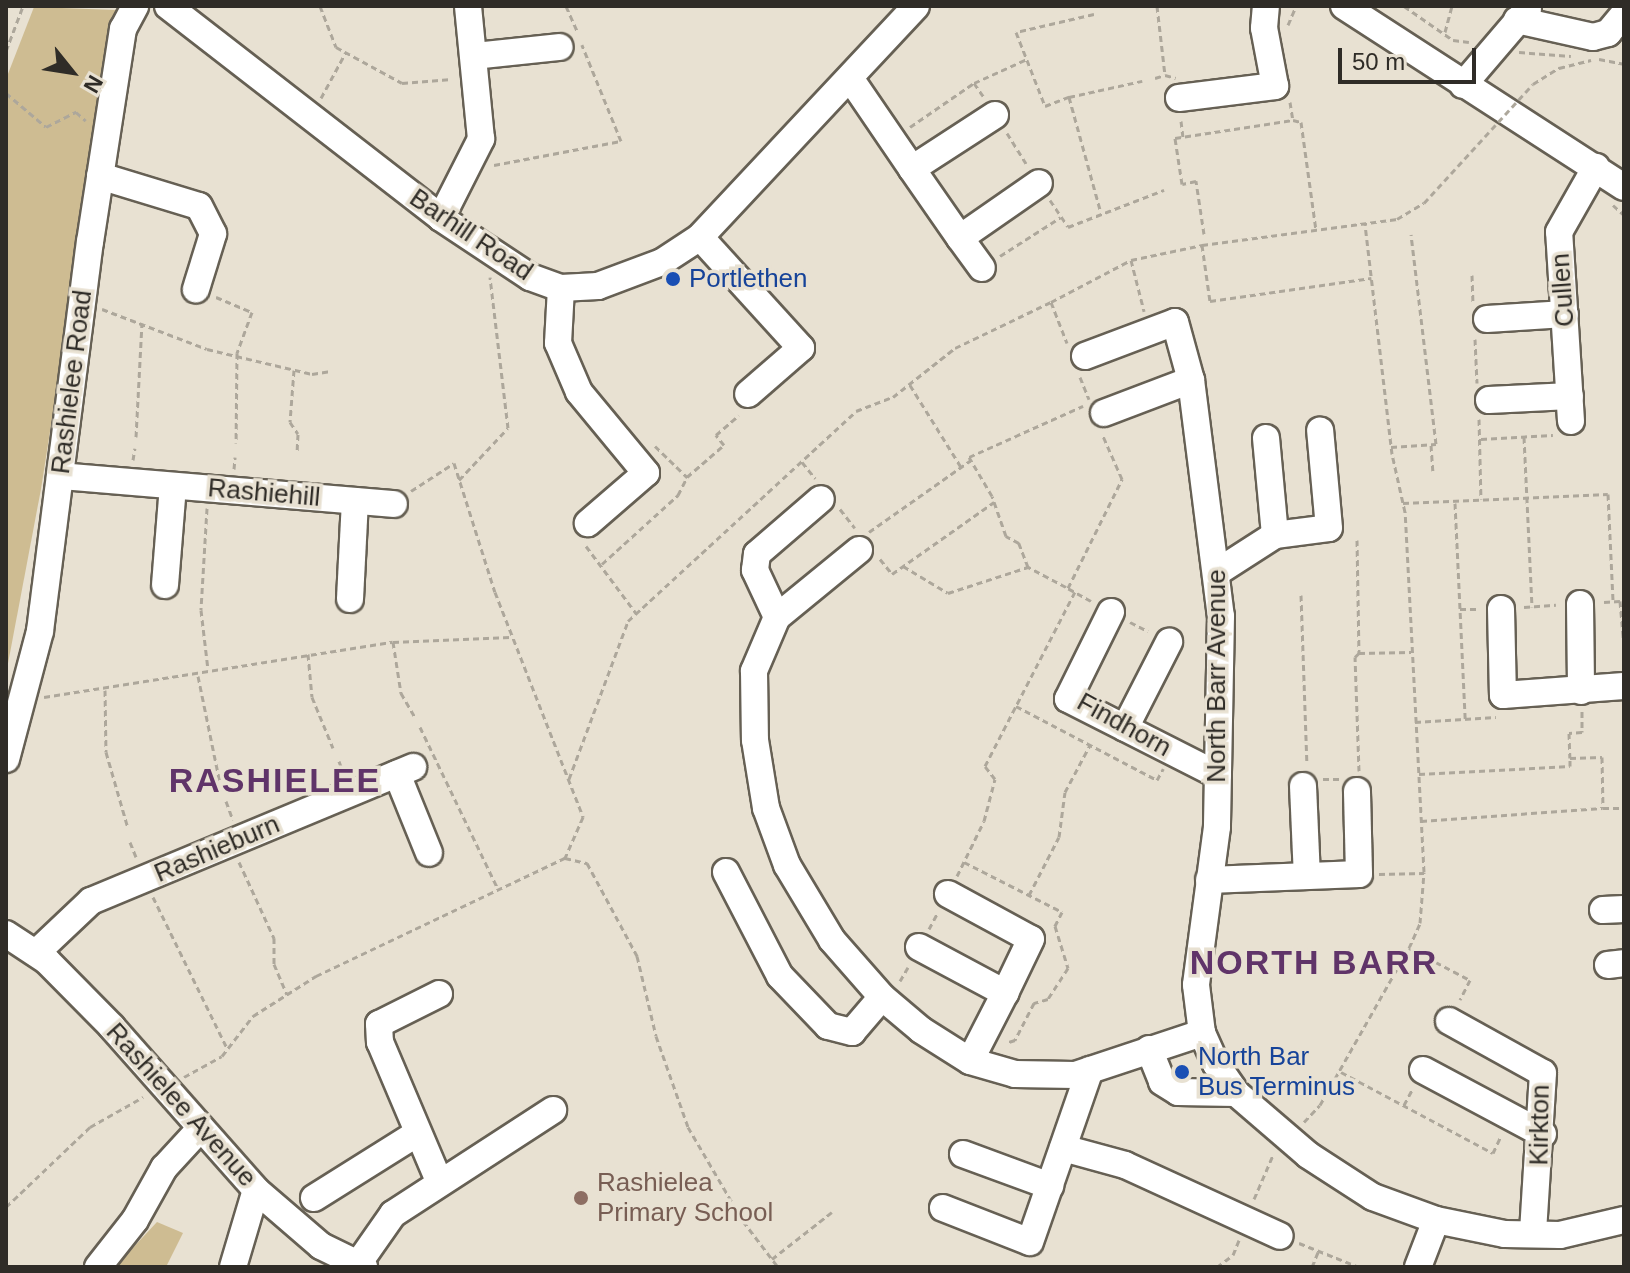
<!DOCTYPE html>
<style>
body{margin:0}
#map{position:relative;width:1630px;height:1273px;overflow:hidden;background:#e8e1d2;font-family:Helvetica,sans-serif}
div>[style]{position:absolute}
.green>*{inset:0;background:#cebc92}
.path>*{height:3px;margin-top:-1.5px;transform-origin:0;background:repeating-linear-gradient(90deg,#ada79b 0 6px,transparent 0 10px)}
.roads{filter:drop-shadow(2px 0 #666054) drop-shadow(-2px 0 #666054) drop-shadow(0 2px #666054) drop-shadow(0 -2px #666054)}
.minor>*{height:26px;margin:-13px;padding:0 13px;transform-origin:13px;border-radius:13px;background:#fff}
.path-bridge>*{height:3px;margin-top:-1.5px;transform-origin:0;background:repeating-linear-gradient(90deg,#ada79b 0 6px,transparent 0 10px)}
.dots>*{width:22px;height:22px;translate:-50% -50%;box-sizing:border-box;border:4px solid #e8e1d2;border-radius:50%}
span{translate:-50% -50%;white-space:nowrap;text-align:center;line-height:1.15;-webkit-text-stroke:7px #e8e1d2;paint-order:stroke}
.street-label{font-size:26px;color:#2f2c27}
.transit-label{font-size:26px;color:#164399}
.left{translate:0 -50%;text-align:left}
.education-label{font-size:26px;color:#785e54}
.district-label{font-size:34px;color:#603469;font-weight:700;letter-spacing:2px}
.frame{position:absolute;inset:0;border:8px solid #2f2c27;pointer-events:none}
.north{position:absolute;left:32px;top:32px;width:80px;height:80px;-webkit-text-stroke:6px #e8e1d2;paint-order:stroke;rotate:120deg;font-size:22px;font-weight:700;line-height:32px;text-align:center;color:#2f2c27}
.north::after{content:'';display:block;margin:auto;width:28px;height:36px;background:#2f2c27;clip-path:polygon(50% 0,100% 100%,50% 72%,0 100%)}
.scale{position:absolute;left:1338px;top:48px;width:138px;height:36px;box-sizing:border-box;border:4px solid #2f2c27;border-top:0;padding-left:10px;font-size:24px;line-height:28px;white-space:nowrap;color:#2f2c27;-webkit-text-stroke:6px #e8e1d2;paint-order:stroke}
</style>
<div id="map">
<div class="green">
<i style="clip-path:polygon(34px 7px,116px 10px,41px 489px,6px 674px,6px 79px)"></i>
<i style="clip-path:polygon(157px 1222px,183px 1233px,166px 1267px,115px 1267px)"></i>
</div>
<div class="path">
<i style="left:320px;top:6px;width:44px;rotate:68.7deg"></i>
<i style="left:336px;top:47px;width:75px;rotate:28.6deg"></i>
<i style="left:402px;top:83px;width:50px;rotate:-4.6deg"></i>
<i style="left:566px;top:6px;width:27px;rotate:66deg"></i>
<i style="left:1157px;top:6px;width:69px;rotate:83.4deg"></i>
<i style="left:1165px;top:75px;width:11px;rotate:15deg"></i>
<i style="left:1404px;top:6px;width:60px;rotate:34.8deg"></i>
<i style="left:1453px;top:40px;width:16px;rotate:7deg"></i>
<i style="left:1094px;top:14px;width:80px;rotate:167deg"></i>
<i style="left:1016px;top:32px;width:79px;rotate:68.6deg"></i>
<i style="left:1045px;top:106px;width:26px;rotate:-21deg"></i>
<i style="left:1069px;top:97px;width:120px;rotate:74.6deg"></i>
<i style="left:1288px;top:25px;width:21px;rotate:-67deg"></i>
<i style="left:1445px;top:32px;width:27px;rotate:-75deg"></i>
<i style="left:6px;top:51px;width:48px;rotate:-69.3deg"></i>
<i style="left:1519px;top:52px;width:52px;rotate:4.4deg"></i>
<i style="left:1599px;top:59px;width:25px;rotate:11deg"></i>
<i style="left:1155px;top:78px;width:10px;rotate:-17deg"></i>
<i style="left:974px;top:83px;width:16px;rotate:55deg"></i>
<i style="left:1533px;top:84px;width:31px;rotate:-32deg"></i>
<i style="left:1559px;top:68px;width:33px;rotate:-14deg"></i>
<i style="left:6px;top:93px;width:52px;rotate:40.4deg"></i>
<i style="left:46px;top:127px;width:34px;rotate:-27deg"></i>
<i style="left:76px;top:112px;width:13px;rotate:42deg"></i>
<i style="left:1069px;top:97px;width:75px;rotate:-12.4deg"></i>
<i style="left:321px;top:98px;width:52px;rotate:-61.5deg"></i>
<i style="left:1290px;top:102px;width:18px;rotate:81deg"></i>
<i style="left:1293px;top:120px;width:8px;rotate:14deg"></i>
<i style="left:1301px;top:122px;width:109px;rotate:82.1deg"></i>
<i style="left:1181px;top:121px;width:16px;rotate:83deg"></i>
<i style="left:910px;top:127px;width:78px;rotate:-34.5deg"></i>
<i style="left:974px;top:83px;width:58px;rotate:-24.4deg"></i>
<i style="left:1007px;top:133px;width:36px;rotate:58deg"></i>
<i style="left:494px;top:165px;width:129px;rotate:-10.7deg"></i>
<i style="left:621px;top:141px;width:104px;rotate:-112.1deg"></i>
<i style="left:1050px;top:200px;width:32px;rotate:56deg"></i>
<i style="left:1068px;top:227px;width:103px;rotate:-21.1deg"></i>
<i style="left:1613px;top:205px;width:15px;rotate:42deg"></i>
<i style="left:1204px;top:234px;width:54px;rotate:-98.6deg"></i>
<i style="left:1196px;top:181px;width:14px;rotate:168deg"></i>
<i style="left:1182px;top:184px;width:47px;rotate:-98.7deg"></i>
<i style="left:1175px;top:138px;width:119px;rotate:-8.7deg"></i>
<i style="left:1202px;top:245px;width:57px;rotate:81.9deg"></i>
<i style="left:1210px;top:301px;width:163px;rotate:-8.1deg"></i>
<i style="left:1000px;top:256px;width:72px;rotate:-32.6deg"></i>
<i style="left:1131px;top:260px;width:53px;rotate:75.7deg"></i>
<i style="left:1472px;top:275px;width:28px;rotate:88deg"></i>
<i style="left:216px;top:297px;width:39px;rotate:23deg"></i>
<i style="left:252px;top:312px;width:44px;rotate:110.1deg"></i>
<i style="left:237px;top:353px;width:90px;rotate:90.6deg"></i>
<i style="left:1051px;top:302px;width:90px;rotate:-27.7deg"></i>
<i style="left:1131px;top:260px;width:73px;rotate:-11.9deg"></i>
<i style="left:1202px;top:245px;width:197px;rotate:-7.6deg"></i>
<i style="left:1397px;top:219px;width:31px;rotate:-31deg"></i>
<i style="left:102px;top:309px;width:112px;rotate:20.9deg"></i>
<i style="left:207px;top:349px;width:108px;rotate:13.4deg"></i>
<i style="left:312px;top:374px;width:19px;rotate:-9deg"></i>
<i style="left:1475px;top:339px;width:44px;rotate:87.4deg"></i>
<i style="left:294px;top:370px;width:52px;rotate:94.4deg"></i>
<i style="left:290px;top:422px;width:14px;rotate:56deg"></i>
<i style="left:298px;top:434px;width:18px;rotate:93deg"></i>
<i style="left:1080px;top:377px;width:24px;rotate:68deg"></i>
<i style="left:910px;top:385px;width:97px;rotate:58.1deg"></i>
<i style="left:1479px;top:419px;width:80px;rotate:88.6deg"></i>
<i style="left:136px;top:437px;width:114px;rotate:-87deg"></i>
<i style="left:1524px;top:437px;width:170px;rotate:87.3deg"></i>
<i style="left:1481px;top:439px;width:72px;rotate:-3.2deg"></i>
<i style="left:1431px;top:445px;width:26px;rotate:86deg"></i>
<i style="left:655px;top:446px;width:45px;rotate:44.1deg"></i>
<i style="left:687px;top:477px;width:49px;rotate:-40.9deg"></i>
<i style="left:724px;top:445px;width:13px;rotate:-129deg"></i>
<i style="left:716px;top:435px;width:30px;rotate:-41deg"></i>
<i style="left:1391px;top:447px;width:45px;rotate:-3.8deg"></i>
<i style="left:1436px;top:444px;width:211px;rotate:-96.8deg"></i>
<i style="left:133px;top:460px;width:12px;rotate:-81deg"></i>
<i style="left:802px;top:462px;width:21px;rotate:51deg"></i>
<i style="left:234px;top:469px;width:12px;rotate:-85deg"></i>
<i style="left:459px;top:480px;width:71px;rotate:-46.7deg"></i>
<i style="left:508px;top:428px;width:152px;rotate:-96.8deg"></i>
<i style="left:411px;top:491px;width:51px;rotate:-33.1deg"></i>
<i style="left:454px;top:463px;width:135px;rotate:72.4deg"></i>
<i style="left:495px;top:592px;width:242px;rotate:68.6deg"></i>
<i style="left:583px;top:817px;width:45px;rotate:113.7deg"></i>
<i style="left:1403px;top:503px;width:205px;rotate:-2.5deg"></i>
<i style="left:1608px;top:494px;width:108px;rotate:87.3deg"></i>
<i style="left:1455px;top:503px;width:216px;rotate:87.3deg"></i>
<i style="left:207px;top:508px;width:102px;rotate:93.4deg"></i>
<i style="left:201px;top:610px;width:60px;rotate:83.3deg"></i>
<i style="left:840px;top:509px;width:24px;rotate:52deg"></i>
<i style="left:869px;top:532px;width:125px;rotate:-35.2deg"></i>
<i style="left:1357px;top:540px;width:113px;rotate:89deg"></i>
<i style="left:1359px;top:653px;width:52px;rotate:-1.1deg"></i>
<i style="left:586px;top:546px;width:84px;rotate:53.3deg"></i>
<i style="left:880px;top:559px;width:19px;rotate:51deg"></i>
<i style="left:892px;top:574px;width:125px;rotate:-35.2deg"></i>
<i style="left:602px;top:564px;width:103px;rotate:-42.2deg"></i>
<i style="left:678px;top:495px;width:20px;rotate:-63deg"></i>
<i style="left:903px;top:566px;width:52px;rotate:31deg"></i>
<i style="left:948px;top:593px;width:84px;rotate:-18deg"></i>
<i style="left:1066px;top:587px;width:43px;rotate:-152.2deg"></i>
<i style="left:1028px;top:567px;width:26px;rotate:-111deg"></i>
<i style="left:1019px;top:543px;width:15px;rotate:-152deg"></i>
<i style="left:1006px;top:536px;width:42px;rotate:-109.3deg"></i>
<i style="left:992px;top:496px;width:45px;rotate:-120.5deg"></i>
<i style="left:969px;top:457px;width:125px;rotate:-24.1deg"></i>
<i style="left:1301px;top:595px;width:168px;rotate:88deg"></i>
<i style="left:1091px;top:601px;width:26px;rotate:-151deg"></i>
<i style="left:1068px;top:588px;width:122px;rotate:-63.6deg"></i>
<i style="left:1122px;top:479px;width:47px;rotate:-113.8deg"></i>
<i style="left:1604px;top:602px;width:16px;rotate:-4deg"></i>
<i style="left:1620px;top:601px;width:38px;rotate:85deg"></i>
<i style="left:1524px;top:607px;width:32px;rotate:-4deg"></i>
<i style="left:1460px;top:609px;width:20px"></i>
<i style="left:1130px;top:622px;width:20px;rotate:27deg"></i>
<i style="left:393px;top:642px;width:52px;rotate:81.1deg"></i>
<i style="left:401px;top:693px;width:28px;rotate:60deg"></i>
<i style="left:308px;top:654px;width:43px;rotate:84.7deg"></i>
<i style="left:312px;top:697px;width:55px;rotate:67.6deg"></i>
<i style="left:198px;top:676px;width:114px;rotate:78.4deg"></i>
<i style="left:105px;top:690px;width:62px;rotate:89.1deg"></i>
<i style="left:106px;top:752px;width:79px;rotate:73.9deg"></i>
<i style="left:44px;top:697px;width:353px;rotate:-9deg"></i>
<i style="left:393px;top:642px;width:120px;rotate:-2.4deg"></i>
<i style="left:1016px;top:706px;width:159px;rotate:27.7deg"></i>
<i style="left:1157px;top:780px;width:13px;rotate:-61deg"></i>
<i style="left:1582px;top:711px;width:21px;rotate:90deg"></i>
<i style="left:1582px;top:732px;width:13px;rotate:176deg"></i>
<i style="left:1569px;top:733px;width:25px;rotate:88deg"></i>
<i style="left:1570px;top:758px;width:32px;rotate:-2deg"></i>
<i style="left:1602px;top:757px;width:51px;rotate:88.9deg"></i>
<i style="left:1603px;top:808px;width:21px"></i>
<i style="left:1415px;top:722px;width:81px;rotate:-3.5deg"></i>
<i style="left:420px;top:727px;width:180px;rotate:64.3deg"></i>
<i style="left:339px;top:761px;width:12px;rotate:70deg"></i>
<i style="left:1359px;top:771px;width:114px;rotate:-92deg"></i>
<i style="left:1355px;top:657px;width:6px;rotate:-45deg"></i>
<i style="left:1419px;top:774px;width:151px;rotate:-3deg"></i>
<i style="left:1570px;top:766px;width:8px;rotate:-90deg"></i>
<i style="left:569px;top:779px;width:169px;rotate:-69.5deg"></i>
<i style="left:628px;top:621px;width:310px;rotate:-42.6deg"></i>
<i style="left:856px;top:411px;width:40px;rotate:-21deg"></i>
<i style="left:893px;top:397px;width:79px;rotate:-38.3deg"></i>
<i style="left:955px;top:348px;width:106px;rotate:-25.6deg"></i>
<i style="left:1051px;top:302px;width:44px;rotate:68.7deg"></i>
<i style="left:1323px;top:779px;width:16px"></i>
<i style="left:226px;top:801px;width:20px;rotate:70deg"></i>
<i style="left:1421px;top:821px;width:182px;rotate:-4.1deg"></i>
<i style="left:130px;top:842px;width:16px;rotate:68deg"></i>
<i style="left:239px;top:862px;width:84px;rotate:65.3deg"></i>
<i style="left:274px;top:938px;width:26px;rotate:90deg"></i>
<i style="left:274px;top:964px;width:33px;rotate:67deg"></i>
<i style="left:964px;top:862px;width:110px;rotate:27deg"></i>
<i style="left:1062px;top:912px;width:16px;rotate:117deg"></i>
<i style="left:1055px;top:926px;width:44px;rotate:72.8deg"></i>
<i style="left:1068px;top:968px;width:37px;rotate:123deg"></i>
<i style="left:1048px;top:999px;width:15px;rotate:164deg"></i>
<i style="left:1034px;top:1003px;width:42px;rotate:117.2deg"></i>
<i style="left:1015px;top:1040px;width:9px;rotate:162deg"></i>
<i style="left:1379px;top:874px;width:45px;rotate:-1.3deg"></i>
<i style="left:957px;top:876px;width:61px;rotate:-63.9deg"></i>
<i style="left:984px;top:821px;width:43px;rotate:-75.3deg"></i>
<i style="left:995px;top:779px;width:16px;rotate:-128deg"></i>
<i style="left:985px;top:766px;width:196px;rotate:-62.7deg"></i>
<i style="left:1029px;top:895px;width:65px;rotate:-62.7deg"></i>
<i style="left:1059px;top:837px;width:45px;rotate:-82.4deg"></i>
<i style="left:1065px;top:792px;width:53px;rotate:-62deg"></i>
<i style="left:153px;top:897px;width:168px;rotate:63.9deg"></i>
<i style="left:929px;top:929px;width:17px;rotate:-62deg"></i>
<i style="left:1409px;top:948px;width:69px;rotate:27.7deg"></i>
<i style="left:1470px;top:980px;width:22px;rotate:117deg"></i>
<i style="left:900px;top:981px;width:16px;rotate:-60deg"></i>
<i style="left:1341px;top:1072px;width:172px;rotate:28.1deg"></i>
<i style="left:1493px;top:1153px;width:17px;rotate:-65deg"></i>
<i style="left:184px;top:1077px;width:43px;rotate:-28.9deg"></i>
<i style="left:222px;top:1056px;width:51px;rotate:-52.2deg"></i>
<i style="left:253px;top:1016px;width:75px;rotate:-32.4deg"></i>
<i style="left:316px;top:976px;width:276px;rotate:-25.4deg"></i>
<i style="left:565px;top:858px;width:23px;rotate:13deg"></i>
<i style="left:587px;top:863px;width:106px;rotate:61.7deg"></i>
<i style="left:637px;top:956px;width:82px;rotate:76.6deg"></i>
<i style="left:656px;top:1036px;width:96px;rotate:70.6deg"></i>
<i style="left:688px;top:1127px;width:109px;rotate:59.7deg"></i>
<i style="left:743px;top:1221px;width:58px;rotate:52.7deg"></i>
<i style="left:1404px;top:1105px;width:19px;rotate:-62deg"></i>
<i style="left:1304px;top:1122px;width:23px;rotate:-47deg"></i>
<i style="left:1320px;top:1105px;width:180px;rotate:-60.5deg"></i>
<i style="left:1409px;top:948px;width:27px;rotate:-66deg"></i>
<i style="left:1420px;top:923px;width:51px;rotate:-85.5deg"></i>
<i style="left:1424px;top:872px;width:361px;rotate:-93deg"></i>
<i style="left:1405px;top:512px;width:59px;rotate:-102.6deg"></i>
<i style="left:1392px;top:454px;width:231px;rotate:-96.7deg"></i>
<i style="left:1254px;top:1199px;width:48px;rotate:-66.6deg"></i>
<i style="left:6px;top:1207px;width:116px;rotate:-43.6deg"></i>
<i style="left:90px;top:1127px;width:61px;rotate:-29.5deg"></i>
<i style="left:1299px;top:1243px;width:65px;rotate:21.8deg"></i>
<i style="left:772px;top:1259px;width:76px;rotate:-38.1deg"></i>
<i style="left:1217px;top:1267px;width:20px;rotate:-37deg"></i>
<i style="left:1233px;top:1255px;width:16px;rotate:-68deg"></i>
<i style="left:1312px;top:1267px;width:16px;rotate:-68deg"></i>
</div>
<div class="roads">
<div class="minor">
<i style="left:168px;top:6px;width:346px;rotate:37.8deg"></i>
<i style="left:441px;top:218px;width:107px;rotate:33.5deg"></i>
<i style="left:530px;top:277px;width:33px;rotate:20deg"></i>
<i style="left:561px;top:288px;width:37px;rotate:-3deg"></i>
<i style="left:598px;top:286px;width:68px;rotate:-20.6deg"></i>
<i style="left:662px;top:262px;width:45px;rotate:-33.3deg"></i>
<i style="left:700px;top:237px;width:316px;rotate:-46.9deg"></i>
<i style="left:1344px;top:6px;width:333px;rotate:32.9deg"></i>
<i style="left:1517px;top:20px;width:78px;rotate:12.6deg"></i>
<i style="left:1593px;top:37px;width:16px;rotate:-15deg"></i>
<i style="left:1608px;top:33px;width:25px;rotate:-50deg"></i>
<i style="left:474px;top:56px;width:86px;rotate:-6deg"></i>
<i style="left:850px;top:78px;width:110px;rotate:55.7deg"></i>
<i style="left:1463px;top:85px;width:100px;rotate:-49.5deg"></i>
<i style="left:1179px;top:98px;width:97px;rotate:-7.1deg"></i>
<i style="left:1275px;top:86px;width:59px;rotate:-100.7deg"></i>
<i style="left:1264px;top:28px;width:22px;rotate:-85deg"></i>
<i style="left:995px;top:115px;width:99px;rotate:147deg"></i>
<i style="left:912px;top:169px;width:84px;rotate:55.2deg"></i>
<i style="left:960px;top:238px;width:96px;rotate:-34.8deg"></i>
<i style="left:100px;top:176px;width:103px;rotate:16.9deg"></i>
<i style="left:199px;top:206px;width:31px;rotate:63deg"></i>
<i style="left:213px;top:234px;width:58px;rotate:107.2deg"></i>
<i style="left:441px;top:218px;width:89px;rotate:-63.1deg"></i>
<i style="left:481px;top:139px;width:134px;rotate:-95.6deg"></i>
<i style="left:700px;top:237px;width:150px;rotate:47.7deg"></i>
<i style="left:801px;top:348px;width:70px;rotate:139deg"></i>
<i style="left:960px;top:238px;width:37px;rotate:54deg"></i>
<i style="left:561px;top:288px;width:55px;rotate:93.1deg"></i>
<i style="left:558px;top:343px;width:53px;rotate:66.8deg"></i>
<i style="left:579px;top:392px;width:105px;rotate:50.4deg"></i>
<i style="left:646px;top:473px;width:77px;rotate:139.2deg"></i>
<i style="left:1487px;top:319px;width:78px;rotate:-3.7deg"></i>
<i style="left:1085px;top:356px;width:96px;rotate:-20.7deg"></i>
<i style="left:1175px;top:322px;width:60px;rotate:74.6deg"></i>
<i style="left:1191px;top:380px;width:238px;rotate:82.8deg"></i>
<i style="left:1221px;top:616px;width:211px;rotate:91.1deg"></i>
<i style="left:1217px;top:827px;width:159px;rotate:97.6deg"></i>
<i style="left:1196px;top:985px;width:48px;rotate:82.9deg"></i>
<i style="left:1202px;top:1033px;width:34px;rotate:66deg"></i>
<i style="left:1216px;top:1064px;width:35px;rotate:55deg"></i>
<i style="left:1236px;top:1093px;width:95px;rotate:40.7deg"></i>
<i style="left:1308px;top:1155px;width:77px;rotate:32.9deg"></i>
<i style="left:1373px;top:1197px;width:67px;rotate:20.1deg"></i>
<i style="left:1436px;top:1220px;width:70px;rotate:11.5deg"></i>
<i style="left:1505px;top:1234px;width:55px;rotate:1deg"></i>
<i style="left:1560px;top:1235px;width:66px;rotate:-13.2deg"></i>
<i style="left:1489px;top:400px;width:81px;rotate:-2.8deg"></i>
<i style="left:1104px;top:413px;width:93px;rotate:-20.8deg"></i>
<i style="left:1571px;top:421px;width:189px;rotate:-93.6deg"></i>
<i style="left:1559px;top:232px;width:75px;rotate:-60.4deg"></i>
<i style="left:1266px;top:438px;width:97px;rotate:84.7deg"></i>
<i style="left:60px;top:476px;width:335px;rotate:4.8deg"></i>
<i style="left:859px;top:550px;width:106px;rotate:140.7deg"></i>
<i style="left:777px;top:617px;width:59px;rotate:113.1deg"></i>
<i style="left:754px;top:671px;width:69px;rotate:89.2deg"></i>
<i style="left:755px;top:740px;width:69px;rotate:80.8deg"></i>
<i style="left:766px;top:808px;width:61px;rotate:69.8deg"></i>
<i style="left:787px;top:865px;width:87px;rotate:59deg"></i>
<i style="left:832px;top:940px;width:76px;rotate:48.7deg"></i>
<i style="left:882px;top:997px;width:51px;rotate:40.2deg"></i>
<i style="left:921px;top:1030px;width:58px;rotate:32.3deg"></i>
<i style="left:970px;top:1061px;width:47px;rotate:16.1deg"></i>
<i style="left:1015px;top:1074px;width:60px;rotate:1deg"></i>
<i style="left:1075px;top:1075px;width:134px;rotate:-18.3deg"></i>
<i style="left:1219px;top:571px;width:67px;rotate:-32.7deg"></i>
<i style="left:1275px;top:535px;width:54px;rotate:-7.4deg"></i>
<i style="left:1329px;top:528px;width:98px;rotate:-95.2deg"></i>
<i style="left:165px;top:585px;width:99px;rotate:-85.4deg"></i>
<i style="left:350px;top:599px;width:98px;rotate:-87.1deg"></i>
<i style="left:1580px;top:604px;width:87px;rotate:89.3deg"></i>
<i style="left:1501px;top:609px;width:86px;rotate:88.7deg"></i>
<i style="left:1503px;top:695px;width:121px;rotate:-4.3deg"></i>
<i style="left:1111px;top:612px;width:97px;rotate:116.3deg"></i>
<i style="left:1068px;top:699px;width:168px;rotate:26.9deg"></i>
<i style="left:777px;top:617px;width:52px;rotate:-115.1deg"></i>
<i style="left:755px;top:570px;width:16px;rotate:-83deg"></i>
<i style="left:757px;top:554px;width:84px;rotate:-40.7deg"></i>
<i style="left:1125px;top:728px;width:97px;rotate:-62.9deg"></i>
<i style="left:6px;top:759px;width:132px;rotate:-75.1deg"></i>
<i style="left:40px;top:631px;width:392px;rotate:-82.7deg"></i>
<i style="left:90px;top:242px;width:216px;rotate:-81.2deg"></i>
<i style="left:123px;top:29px;width:26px;rotate:-62deg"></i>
<i style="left:397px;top:774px;width:85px;rotate:67.9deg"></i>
<i style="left:1303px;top:786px;width:90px;rotate:87.5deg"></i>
<i style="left:726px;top:872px;width:117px;rotate:62.6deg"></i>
<i style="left:780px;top:976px;width:69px;rotate:46.2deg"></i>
<i style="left:828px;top:1026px;width:25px;rotate:14deg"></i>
<i style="left:852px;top:1032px;width:46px;rotate:-49.4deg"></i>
<i style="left:1209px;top:880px;width:150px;rotate:-2.3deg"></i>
<i style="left:1359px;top:874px;width:83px;rotate:-91.4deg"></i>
<i style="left:948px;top:894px;width:94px;rotate:28.5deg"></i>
<i style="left:1031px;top:939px;width:60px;rotate:115.7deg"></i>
<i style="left:1603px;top:910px;width:21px;rotate:-3deg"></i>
<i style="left:6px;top:934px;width:49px;rotate:33.4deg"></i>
<i style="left:47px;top:961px;width:93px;rotate:45.4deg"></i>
<i style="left:112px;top:1027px;width:217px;rotate:48.5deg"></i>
<i style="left:256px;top:1190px;width:86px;rotate:40.7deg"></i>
<i style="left:321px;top:1246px;width:48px;rotate:26deg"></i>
<i style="left:919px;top:947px;width:98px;rotate:28.1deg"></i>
<i style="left:1005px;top:993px;width:76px;rotate:117.2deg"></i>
<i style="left:36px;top:953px;width:76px;rotate:-43.4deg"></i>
<i style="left:91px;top:901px;width:349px;rotate:-22.6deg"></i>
<i style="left:1608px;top:965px;width:16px;rotate:-7deg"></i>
<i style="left:439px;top:994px;width:67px;rotate:153.4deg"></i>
<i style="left:379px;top:1024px;width:18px;rotate:87deg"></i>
<i style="left:380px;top:1042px;width:151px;rotate:67deg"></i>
<i style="left:1449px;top:1021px;width:107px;rotate:29deg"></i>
<i style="left:1543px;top:1073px;width:161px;rotate:93.6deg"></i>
<i style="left:1149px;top:1049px;width:35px;rotate:68deg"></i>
<i style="left:1162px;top:1082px;width:19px;rotate:32deg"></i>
<i style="left:1178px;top:1092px;width:58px;rotate:1deg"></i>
<i style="left:1423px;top:1070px;width:136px;rotate:28.1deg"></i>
<i style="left:1063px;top:1148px;width:64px;rotate:15.3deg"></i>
<i style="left:1125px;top:1165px;width:170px;rotate:24.6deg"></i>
<i style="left:963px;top:1154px;width:93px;rotate:20.2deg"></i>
<i style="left:314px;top:1198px;width:120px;rotate:-32.1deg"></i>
<i style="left:943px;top:1208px;width:93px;rotate:21.3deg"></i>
<i style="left:1030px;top:1242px;width:182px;rotate:-70.8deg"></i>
<i style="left:358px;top:1264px;width:61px;rotate:-55deg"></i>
<i style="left:393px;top:1214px;width:191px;rotate:-33deg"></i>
<i style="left:98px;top:1267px;width:60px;rotate:-51.8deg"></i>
<i style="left:135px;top:1220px;width:60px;rotate:-60.9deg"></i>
<i style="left:164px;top:1168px;width:52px;rotate:-47.4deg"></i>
<i style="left:233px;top:1267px;width:80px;rotate:-73.4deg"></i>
<i style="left:1418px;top:1267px;width:50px;rotate:-69deg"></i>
</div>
</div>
<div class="path-bridge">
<i style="left:1424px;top:203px;width:161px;rotate:-47.5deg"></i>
</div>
<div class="dots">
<i style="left:673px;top:279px;background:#1a4fb4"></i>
<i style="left:1182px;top:1072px;background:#1a4fb4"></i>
<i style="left:581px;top:1198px;background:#8d6e63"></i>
</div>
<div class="street-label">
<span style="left:471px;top:235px;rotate:34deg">Barhill Road</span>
<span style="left:1563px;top:290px;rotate:-94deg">Cullen</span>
<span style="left:72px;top:382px;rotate:-83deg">Rashielee Road</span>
<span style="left:264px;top:493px;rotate:5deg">Rashiehill</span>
<span style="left:1217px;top:676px;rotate:-90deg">North Barr Avenue</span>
<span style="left:1124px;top:725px;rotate:29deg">Findhorn</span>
<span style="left:217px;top:849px;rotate:-23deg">Rashieburn</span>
<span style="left:181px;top:1105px;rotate:48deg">Rashielee Avenue</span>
<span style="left:1540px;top:1125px;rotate:-89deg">Kirkton</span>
</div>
<div class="transit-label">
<span class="left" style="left:689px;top:279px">Portlethen</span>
<span class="left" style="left:1198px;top:1072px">North Bar<br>Bus Terminus</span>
</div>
<div class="education-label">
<span class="left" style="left:597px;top:1198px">Rashielea<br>Primary School</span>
</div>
<div class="district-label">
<span style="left:275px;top:781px">RASHIELEE</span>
<span style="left:1314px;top:963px">NORTH BARR</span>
</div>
<div class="frame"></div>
<div class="north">N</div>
<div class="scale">50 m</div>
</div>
